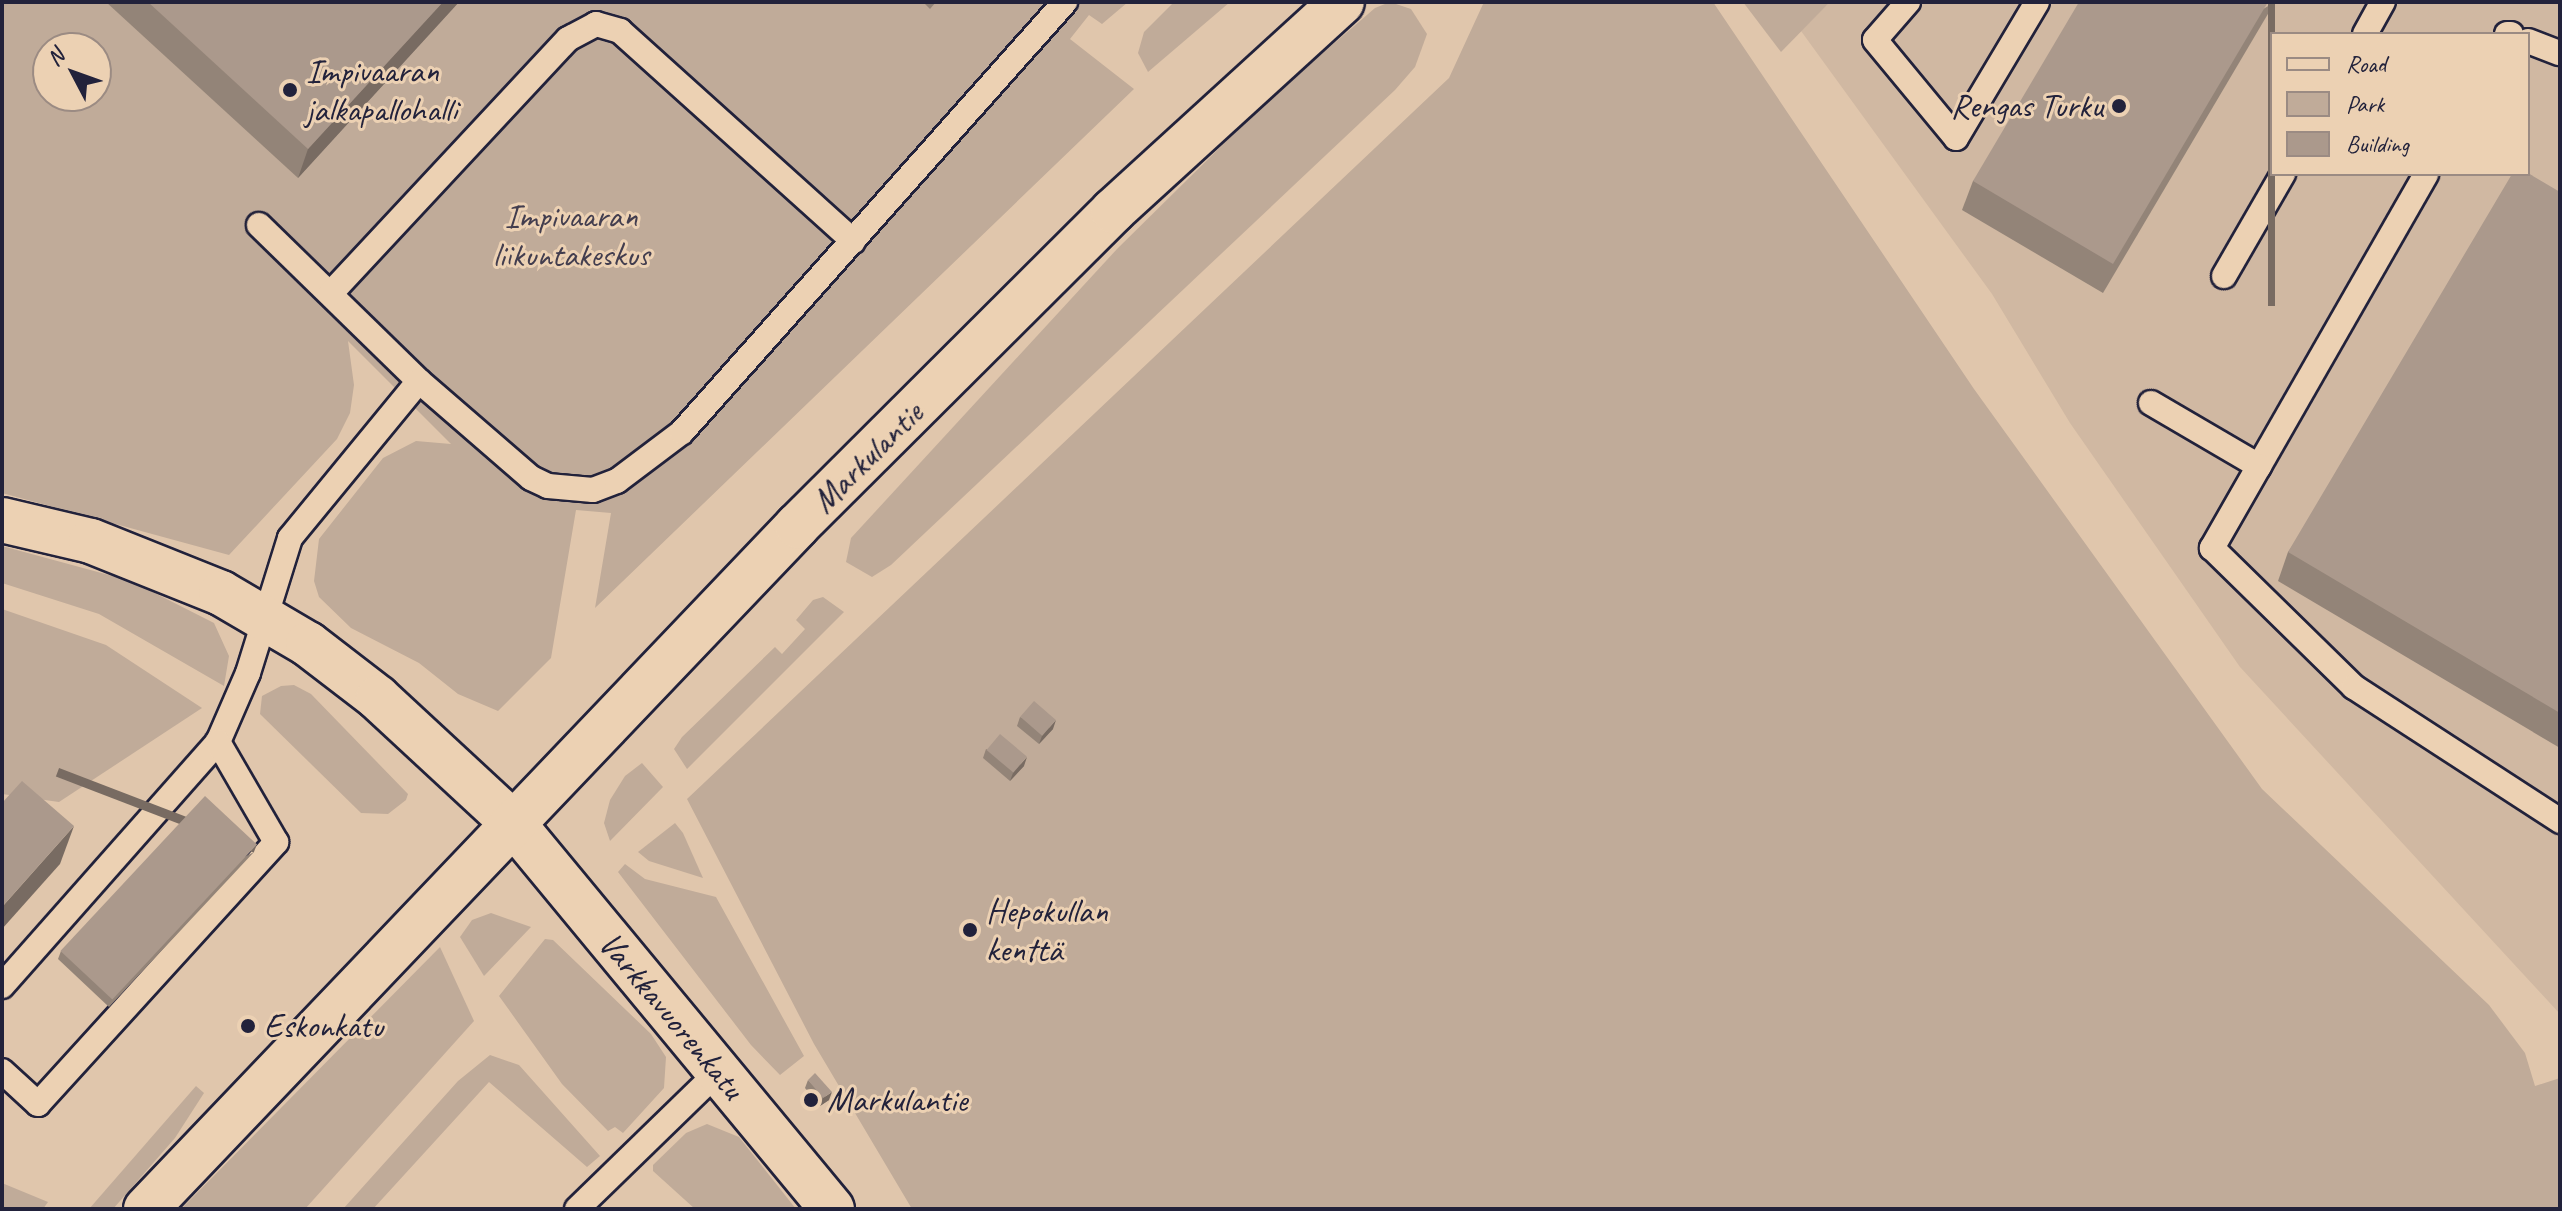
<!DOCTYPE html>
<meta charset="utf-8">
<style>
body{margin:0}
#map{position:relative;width:2562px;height:1211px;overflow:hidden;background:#e0c6ac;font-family:Caveat,sans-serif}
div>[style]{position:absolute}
.built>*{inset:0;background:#d0b8a2}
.green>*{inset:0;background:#c0ab99}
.roads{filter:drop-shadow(2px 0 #22223b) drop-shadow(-2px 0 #22223b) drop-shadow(0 2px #22223b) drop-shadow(0 -2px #22223b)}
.service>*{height:24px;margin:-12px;padding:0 12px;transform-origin:12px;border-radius:12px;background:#ecd1b3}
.tertiary>*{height:44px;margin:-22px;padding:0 22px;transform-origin:22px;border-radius:22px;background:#ecd1b3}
.secondary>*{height:44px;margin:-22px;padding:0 22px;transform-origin:22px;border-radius:22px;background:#ecd1b3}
.wall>*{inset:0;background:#938478}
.shaded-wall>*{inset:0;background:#786b62;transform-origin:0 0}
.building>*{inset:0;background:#ab998c;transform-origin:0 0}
.dots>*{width:22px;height:22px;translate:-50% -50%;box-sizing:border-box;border:4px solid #ecd1b3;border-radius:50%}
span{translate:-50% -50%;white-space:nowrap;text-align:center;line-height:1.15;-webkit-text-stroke:6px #ecd1b3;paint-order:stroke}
.poi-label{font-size:34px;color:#22223b}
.left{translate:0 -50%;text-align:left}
.right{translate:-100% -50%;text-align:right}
.park-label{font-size:34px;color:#423d4e}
.street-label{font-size:34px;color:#22223b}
.frame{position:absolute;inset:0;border:4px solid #22223b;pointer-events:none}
.legend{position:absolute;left:2270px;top:32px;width:260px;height:144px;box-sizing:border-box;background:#ecd1b3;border:2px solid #9b8b83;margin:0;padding:10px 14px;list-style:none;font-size:24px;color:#22223b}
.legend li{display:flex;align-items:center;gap:16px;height:40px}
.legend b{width:40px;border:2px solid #9b8b83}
.north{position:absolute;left:32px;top:32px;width:80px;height:80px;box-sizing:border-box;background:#ecd1b3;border:2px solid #9b8b83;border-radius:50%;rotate:311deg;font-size:22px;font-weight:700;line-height:32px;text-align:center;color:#22223b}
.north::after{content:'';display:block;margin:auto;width:28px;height:36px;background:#22223b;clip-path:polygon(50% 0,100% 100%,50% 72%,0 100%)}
</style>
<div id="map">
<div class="built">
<i style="clip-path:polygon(evenodd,1830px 2px,2560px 2px,2560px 1014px,2240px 667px,2070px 423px,1992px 294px,1801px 31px,1830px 2px,2272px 34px,2528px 34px,2528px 174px,2272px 174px,2272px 34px)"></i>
</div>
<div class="green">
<i style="clip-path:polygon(evenodd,2px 2px,1128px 2px,1102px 24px,1089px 15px,1070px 39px,1134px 89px,595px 608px,611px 513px,576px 510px,551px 658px,498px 711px,458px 694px,419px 663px,351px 628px,319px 597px,314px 581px,319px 539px,383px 458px,416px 441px,451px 444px,348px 341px,354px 385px,350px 413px,337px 439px,229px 555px,2px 493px,2px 2px,48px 48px,96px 48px,96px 96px,48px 96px,48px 48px)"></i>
<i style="clip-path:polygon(1174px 2px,1230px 2px,1148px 72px,1138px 53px,1144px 32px)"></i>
<i style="clip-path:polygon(1390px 2px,1411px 9px,1427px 34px,1415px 67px,1395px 90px,891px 565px,872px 577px,846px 562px,851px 538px,1117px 249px,1264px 104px,1375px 8px)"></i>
<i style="clip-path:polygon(1484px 2px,1713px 2px,1974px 389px,2262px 789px,2489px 1005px,2525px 1053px,2535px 1086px,2560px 1078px,2560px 1209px,912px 1209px,814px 1044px,687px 799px,1449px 78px)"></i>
<i style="clip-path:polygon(1743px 2px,1830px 2px,1781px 52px)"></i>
<i style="clip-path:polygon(2px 546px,131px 581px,214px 623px,229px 656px,224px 686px,99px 614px,2px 583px)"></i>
<i style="clip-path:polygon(823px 597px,844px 612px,687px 769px,674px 749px,682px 737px,775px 647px,782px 654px,805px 629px,796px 620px,813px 600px)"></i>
<i style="clip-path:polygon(2px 609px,106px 645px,202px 708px,59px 802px,2px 794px)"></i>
<i style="clip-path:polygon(281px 686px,294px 685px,311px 694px,408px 794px,406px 800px,388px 814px,361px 813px,260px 714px,262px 696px)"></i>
<i style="clip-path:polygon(642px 763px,663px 787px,610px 841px,604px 823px,610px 800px,625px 776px)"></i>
<i style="clip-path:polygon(675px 823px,683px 833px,703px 878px,649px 861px,638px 852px)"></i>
<i style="clip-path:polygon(625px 864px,645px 879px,716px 897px,804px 1056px,780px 1075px,751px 1045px,618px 872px)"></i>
<i style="clip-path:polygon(491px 913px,531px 927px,484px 976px,460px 937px,472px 920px)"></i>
<i style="clip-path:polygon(545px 939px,553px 940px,651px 1034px,666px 1057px,664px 1088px,623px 1133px,615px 1127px,608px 1131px,562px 1084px,499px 996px)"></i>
<i style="clip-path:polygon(440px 947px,474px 1021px,305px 1209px,181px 1209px)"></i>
<i style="clip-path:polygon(490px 1055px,519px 1065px,600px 1156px,587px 1167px,489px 1082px,373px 1209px,343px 1209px,458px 1081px)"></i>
<i style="clip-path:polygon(196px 1086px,204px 1093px,175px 1138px,113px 1209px,89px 1209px)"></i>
<i style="clip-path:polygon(707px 1124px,739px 1137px,796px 1209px,695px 1209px,653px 1171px,653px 1165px,686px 1133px)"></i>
<i style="clip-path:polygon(2px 1183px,48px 1202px,43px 1209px,2px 1209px)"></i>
</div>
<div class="roads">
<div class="service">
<i style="left:1908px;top:2px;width:50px;rotate:131deg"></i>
<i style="left:1875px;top:40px;width:127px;rotate:50.4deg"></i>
<i style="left:1956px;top:138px;width:158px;rotate:-59.2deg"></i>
<i style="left:2365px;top:34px;width:37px;rotate:-61deg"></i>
<i style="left:2507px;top:34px;width:4px"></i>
<i style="left:2528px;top:41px;width:34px;rotate:21deg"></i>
<i style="left:259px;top:225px;width:223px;rotate:44.3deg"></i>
<i style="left:2224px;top:276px;width:118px;rotate:-60deg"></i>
<i style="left:331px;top:293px;width:347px;rotate:-47deg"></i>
<i style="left:568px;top:39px;width:32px;rotate:-28deg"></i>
<i style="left:596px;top:24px;width:25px;rotate:16deg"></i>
<i style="left:620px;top:31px;width:314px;rotate:42deg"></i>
<i style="left:2151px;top:403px;width:125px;rotate:30.3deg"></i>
<i style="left:2259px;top:466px;width:336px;rotate:-60.2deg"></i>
<i style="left:2259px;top:466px;width:95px;rotate:119.8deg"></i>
<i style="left:2212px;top:548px;width:199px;rotate:44.4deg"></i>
<i style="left:2354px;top:687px;width:246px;rotate:33deg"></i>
<i style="left:2px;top:986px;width:326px;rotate:-48.5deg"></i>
<i style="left:218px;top:742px;width:75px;rotate:-66.5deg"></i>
<i style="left:248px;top:673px;width:141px;rotate:-72.7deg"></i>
<i style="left:290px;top:538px;width:203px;rotate:-50.6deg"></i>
<i style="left:419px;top:381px;width:148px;rotate:40.9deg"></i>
<i style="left:531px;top:478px;width:19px;rotate:25deg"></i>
<i style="left:548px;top:486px;width:45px;rotate:5.1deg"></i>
<i style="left:593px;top:490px;width:26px;rotate:-21deg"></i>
<i style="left:617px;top:481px;width:81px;rotate:-37deg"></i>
<i style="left:682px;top:432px;width:576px;rotate:-48.31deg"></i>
<i style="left:2px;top:1071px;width:49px;rotate:42.5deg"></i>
<i style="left:38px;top:1104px;width:354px;rotate:-47.7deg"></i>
<i style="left:276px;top:842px;width:116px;rotate:-120.1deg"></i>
<i style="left:577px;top:1209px;width:198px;rotate:-44.2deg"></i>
</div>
<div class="tertiary">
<i style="left:2px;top:520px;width:91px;rotate:13.3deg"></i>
<i style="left:91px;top:541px;width:140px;rotate:21.8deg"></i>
<i style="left:221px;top:593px;width:101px;rotate:30.4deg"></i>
<i style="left:308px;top:644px;width:88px;rotate:37.6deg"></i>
<i style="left:378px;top:698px;width:183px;rotate:42.8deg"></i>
<i style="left:512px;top:822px;width:502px;rotate:50.41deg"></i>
</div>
<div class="secondary">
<i style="left:146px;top:1209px;width:944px;rotate:-46.37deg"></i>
<i style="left:797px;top:526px;width:446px;rotate:-44.9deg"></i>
<i style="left:1113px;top:211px;width:310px;rotate:-42.4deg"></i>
</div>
</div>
<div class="wall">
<i style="clip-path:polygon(106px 2px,459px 2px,298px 178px)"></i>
<i style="clip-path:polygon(923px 2px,936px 2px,930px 9px)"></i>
<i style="clip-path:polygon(2275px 2px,2103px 293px,1962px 210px,1973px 181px)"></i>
<i style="clip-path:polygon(2560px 192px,2560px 748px,2278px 581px,2288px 552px)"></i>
<i style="clip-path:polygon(1020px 717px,1053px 729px,1039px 744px,1017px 726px)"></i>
<i style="clip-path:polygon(986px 749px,1024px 766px,1010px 781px,983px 758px)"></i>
<i style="clip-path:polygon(254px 852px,109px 1007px,58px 959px,61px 951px)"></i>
<i style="clip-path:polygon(808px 1080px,829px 1100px,820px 1106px,805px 1088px)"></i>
</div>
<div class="shaded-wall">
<i style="clip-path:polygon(443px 2px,459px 2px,298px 178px,308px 149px)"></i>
<i style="left:2268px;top:2px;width:7px;height:304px"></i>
<i style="clip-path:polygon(1056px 720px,1053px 729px,1039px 744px,1042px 736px)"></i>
<i style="clip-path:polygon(1027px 757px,1024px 766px,1010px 781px,1013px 773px)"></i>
<i style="clip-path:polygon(74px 826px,60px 864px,2px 929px,2px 907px)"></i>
<i style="left:257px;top:844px;width:9px;height:212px;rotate:111deg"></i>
<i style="clip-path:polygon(832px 1092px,829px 1100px,820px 1106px,823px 1098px)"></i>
</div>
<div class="building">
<i style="clip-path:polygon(148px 2px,443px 2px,308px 149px)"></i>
<i style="clip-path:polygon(2079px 2px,2268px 2px,2113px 264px,1973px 181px)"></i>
<i style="clip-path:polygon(2528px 173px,2560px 192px,2560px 713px,2288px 552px,2512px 174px,2528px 174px)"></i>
<i style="left:1034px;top:701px;width:29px;height:21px;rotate:41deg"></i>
<i style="left:1000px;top:734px;width:35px;height:21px;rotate:40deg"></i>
<i style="clip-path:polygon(22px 781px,74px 826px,2px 907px,2px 803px)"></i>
<i style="left:205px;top:796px;width:71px;height:212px;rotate:43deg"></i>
<i style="clip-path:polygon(815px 1073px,832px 1092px,823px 1098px,808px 1080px)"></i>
</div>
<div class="dots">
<i style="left:290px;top:90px;background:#22223b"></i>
<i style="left:2119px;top:106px;background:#22223b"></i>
<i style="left:970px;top:930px;background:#22223b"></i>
<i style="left:248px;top:1026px;background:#22223b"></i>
<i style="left:811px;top:1100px;background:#22223b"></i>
</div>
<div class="poi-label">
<span class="left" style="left:306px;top:90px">Impivaaran<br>jalkapallohalli</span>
<span class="right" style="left:2103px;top:106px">Rengas Turku</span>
<span class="left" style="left:986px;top:930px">Hepokullan<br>kenttä</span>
<span class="left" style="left:264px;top:1026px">Eskonkatu</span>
<span class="left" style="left:827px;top:1100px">Markulantie</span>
</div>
<div class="park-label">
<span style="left:571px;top:235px">Impivaaran<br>liikuntakeskus</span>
</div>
<div class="street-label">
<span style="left:867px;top:457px;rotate:-45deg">Markulantie</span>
<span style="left:672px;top:1015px;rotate:50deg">Varkkavuorenkatu</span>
</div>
<div class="frame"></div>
<ul class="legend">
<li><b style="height:10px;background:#ecd1b3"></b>Road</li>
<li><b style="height:22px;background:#c0ab99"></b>Park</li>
<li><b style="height:22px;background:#ab998c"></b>Building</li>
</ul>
<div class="north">N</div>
</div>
